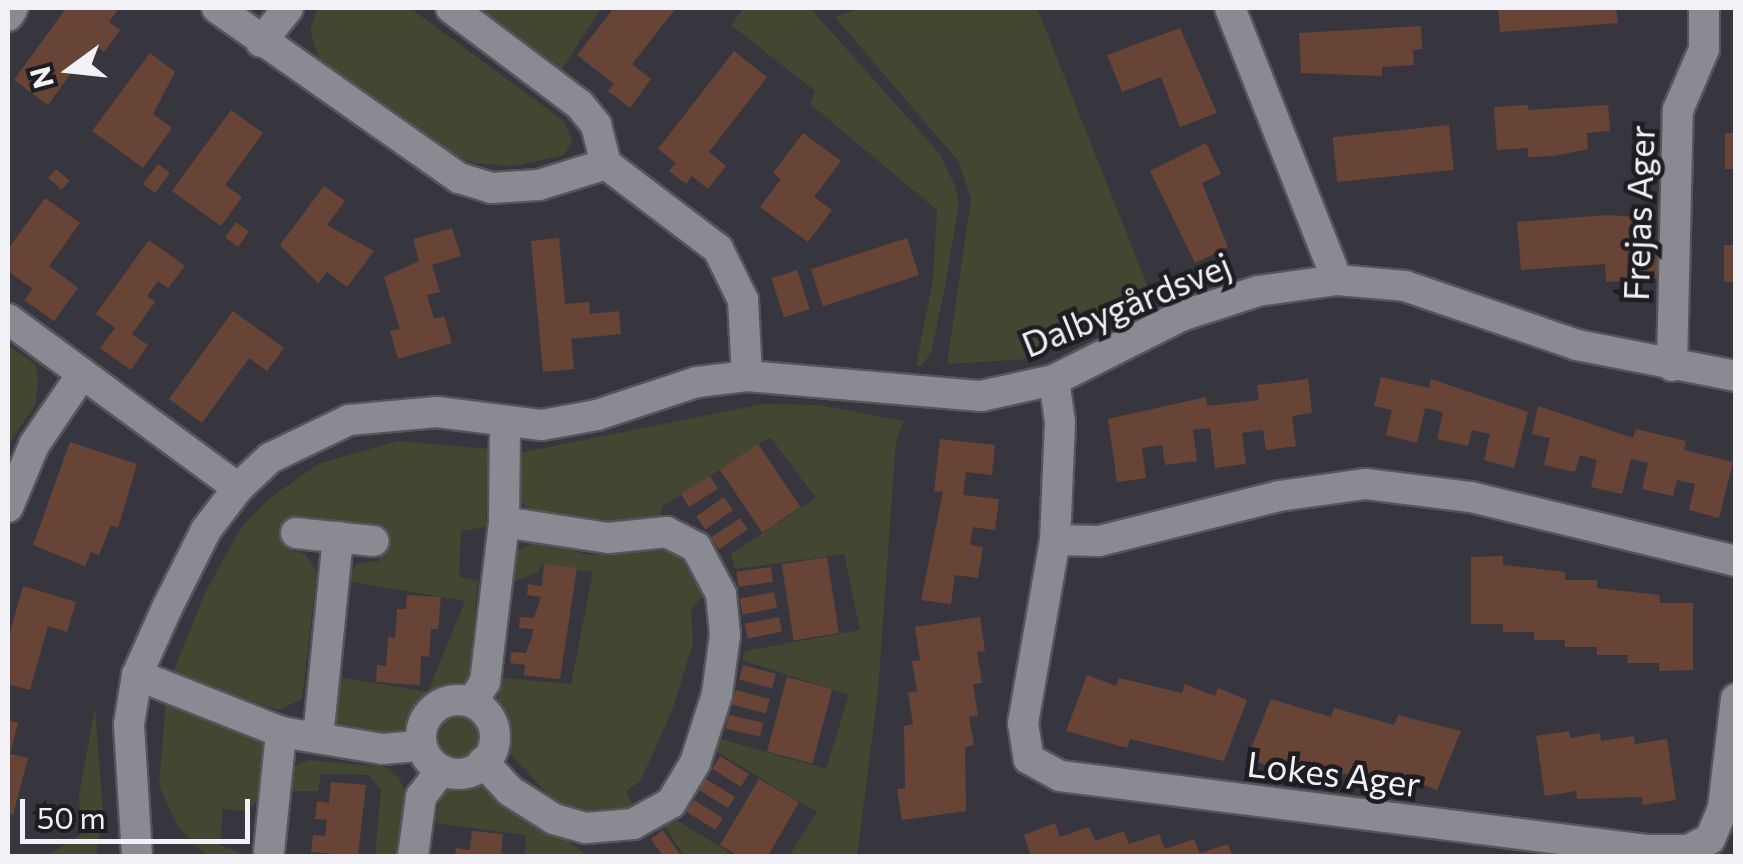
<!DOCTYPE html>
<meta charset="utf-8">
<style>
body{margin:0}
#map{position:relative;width:1743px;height:864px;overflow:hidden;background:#37363e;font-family:Commissioner,sans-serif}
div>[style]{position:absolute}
.green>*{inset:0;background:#434731}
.round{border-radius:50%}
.building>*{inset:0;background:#684436;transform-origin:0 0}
.roads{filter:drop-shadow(2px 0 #55555b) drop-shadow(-2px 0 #55555b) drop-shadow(0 2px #55555b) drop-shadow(0 -2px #55555b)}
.minor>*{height:30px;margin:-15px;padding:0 15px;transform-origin:15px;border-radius:15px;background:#8a8a93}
.minor>.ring{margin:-15px;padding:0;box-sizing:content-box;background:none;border:30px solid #8a8a93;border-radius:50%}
span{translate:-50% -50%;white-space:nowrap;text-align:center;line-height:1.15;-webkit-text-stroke:9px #1e1e22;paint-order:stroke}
.street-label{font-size:35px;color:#f1f1f6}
.frame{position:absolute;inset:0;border:10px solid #f1f1f6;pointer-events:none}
.north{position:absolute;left:20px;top:20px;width:100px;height:100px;-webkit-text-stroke:8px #1e1e22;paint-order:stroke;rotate:255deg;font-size:28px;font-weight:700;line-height:40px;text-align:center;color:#f1f1f6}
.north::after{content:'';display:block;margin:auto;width:35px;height:45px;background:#f1f1f6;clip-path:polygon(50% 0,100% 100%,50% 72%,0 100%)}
.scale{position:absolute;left:20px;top:799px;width:230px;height:45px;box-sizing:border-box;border:5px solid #f1f1f6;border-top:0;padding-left:12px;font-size:30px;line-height:35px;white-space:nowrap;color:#f1f1f6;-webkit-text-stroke:8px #1e1e22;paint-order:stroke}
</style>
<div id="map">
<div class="green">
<i style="clip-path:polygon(318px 8px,410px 8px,564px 121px,572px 142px,564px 155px,514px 166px,473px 163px,439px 147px,319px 58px,310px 30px)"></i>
<i style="clip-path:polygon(466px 8px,601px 8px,557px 77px)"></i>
<i style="clip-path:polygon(744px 8px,810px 8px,940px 154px,954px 184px,959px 203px,946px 282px,931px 353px,921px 366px,916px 365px,933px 280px,937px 210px,810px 104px,815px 91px,731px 25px)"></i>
<i style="clip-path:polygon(860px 8px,1037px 8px,1154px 302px,1030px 359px,947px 364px,971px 199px,959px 162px,835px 17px)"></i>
<i style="clip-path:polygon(8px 345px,36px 365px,38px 384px,35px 405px,8px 445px)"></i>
<i style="clip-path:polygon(763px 404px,819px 405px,904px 421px,896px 440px,878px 692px,857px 856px,789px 856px,817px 812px,714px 750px,720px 739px,826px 769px,849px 695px,742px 660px,745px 651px,860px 630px,844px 554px,735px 569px,731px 554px,816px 498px,770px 437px,662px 507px,660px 525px,599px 528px,530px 511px,516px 496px,519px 453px)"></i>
<i style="clip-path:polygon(398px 441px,489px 449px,486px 527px,461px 531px,459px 577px,478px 581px,469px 674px,462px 686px,423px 705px,403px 731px,341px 734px,334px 725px,333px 676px,428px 692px,465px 601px,346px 581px,356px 564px,379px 561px,382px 534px,292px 523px,290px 550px,305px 554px,317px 572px,302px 699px,279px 710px,172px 675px,206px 591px,240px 529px,269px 499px,318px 464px)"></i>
<i style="clip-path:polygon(537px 541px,589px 555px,664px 550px,683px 556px,703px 581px,706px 593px,691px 609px,693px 643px,673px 708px,641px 780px,626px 791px,636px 811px,589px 816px,553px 800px,507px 750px,509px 728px,497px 703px,502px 678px,571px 684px,593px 572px,542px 564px,537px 573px,508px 584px,514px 552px)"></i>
<i style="clip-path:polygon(166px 701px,261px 734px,270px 752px,259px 801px,245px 811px,223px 809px,220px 845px,250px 856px,207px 856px,178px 827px,159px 786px)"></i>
<i style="clip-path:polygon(95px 707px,103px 814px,96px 856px,47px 856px,81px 834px,79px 796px)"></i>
<i class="round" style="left:439px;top:716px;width:42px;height:42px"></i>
<i style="clip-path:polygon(309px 760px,386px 767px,399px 778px,407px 796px,401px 856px,375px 856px,381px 791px,369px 775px,321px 774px,318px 791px,291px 791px,295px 766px)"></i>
<i style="clip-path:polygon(473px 782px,494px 785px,588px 856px,525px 856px,526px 835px,435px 823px,442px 792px)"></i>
<i style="clip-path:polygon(678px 821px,735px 856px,684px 856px,665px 826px)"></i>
</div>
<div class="building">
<i style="clip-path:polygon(66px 8px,119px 8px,109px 22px,120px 30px,104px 52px,97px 47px,78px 73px,73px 70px,48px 105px,14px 80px)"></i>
<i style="clip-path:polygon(614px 8px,676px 8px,632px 64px,651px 79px,630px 108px,608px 91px,614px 84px,577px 55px)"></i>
<i style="clip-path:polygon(1498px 8px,1616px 8px,1618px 23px,1500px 32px)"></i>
<i style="clip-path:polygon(1421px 26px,1422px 49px,1413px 50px,1414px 65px,1382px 67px,1382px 76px,1301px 73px,1299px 33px)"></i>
<i style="clip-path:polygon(1180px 28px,1217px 113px,1180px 127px,1161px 77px,1122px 92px,1107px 55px)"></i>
<i style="clip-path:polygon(734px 51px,767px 77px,709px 152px,726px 166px,708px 189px,692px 176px,686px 184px,669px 171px,676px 163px,658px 149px)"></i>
<i style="clip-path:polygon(150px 53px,175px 72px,153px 114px,172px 128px,143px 168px,92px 131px)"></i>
<i style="clip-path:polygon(1528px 105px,1528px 110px,1608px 105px,1610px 131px,1587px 133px,1588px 149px,1554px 156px,1528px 157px,1528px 148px,1497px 150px,1494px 107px)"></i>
<i style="clip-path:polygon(231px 110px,263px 133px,225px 185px,242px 197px,221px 226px,172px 191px)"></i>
<i style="left:1449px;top:125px;width:45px;height:117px;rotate:84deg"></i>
<i style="clip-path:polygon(803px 133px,841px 161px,814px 197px,832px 210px,808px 242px,760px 207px,781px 179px,773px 173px)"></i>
<i style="left:1725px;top:133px;width:11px;height:36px"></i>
<i style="clip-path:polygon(1206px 143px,1221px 174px,1202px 183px,1228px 247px,1195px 263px,1150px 171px)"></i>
<i style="left:158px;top:164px;width:15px;height:25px;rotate:37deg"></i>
<i style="left:56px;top:169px;width:18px;height:12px;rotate:41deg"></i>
<i style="clip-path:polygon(324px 186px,345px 201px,327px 225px,374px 251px,347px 287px,327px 272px,318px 283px,280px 245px)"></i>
<i style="clip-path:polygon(45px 198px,80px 223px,49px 266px,78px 288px,54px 321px,24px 300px,33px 289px,8px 271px,8px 249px)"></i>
<i style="clip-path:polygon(1607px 215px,1637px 217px,1640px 248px,1660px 247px,1662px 278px,1606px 282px,1605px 264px,1521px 270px,1517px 222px)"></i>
<i style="left:236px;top:222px;width:16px;height:19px;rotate:35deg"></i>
<i style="clip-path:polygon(452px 228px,461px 256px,432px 265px,440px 292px,427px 295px,434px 319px,444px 316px,452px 343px,398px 359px,390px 331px,400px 329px,384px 277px,419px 261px,413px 239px)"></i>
<i style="clip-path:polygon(559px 238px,565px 304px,589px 302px,590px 314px,619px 311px,621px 334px,571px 339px,574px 369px,543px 372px,531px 241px)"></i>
<i style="left:907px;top:238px;width:39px;height:101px;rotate:72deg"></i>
<i style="clip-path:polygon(149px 240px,185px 266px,168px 288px,158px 281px,147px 296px,155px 302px,132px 334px,148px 345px,131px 370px,100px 348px,115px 328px,96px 314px)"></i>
<i style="left:1724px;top:245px;width:12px;height:37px"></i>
<i style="left:797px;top:270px;width:41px;height:27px;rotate:72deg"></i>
<i style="clip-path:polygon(233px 311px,284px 348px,267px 371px,249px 358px,202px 423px,169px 399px)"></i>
<i style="clip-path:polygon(1381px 377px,1429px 388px,1431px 379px,1528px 412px,1514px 468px,1484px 460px,1490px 434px,1472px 430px,1468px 446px,1437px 439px,1443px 412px,1425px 408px,1417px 443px,1386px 435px,1392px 410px,1374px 406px)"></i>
<i style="clip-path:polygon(1308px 379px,1312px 413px,1292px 416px,1296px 446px,1266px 450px,1263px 430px,1242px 433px,1246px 464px,1215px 468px,1210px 428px,1193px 430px,1197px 461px,1165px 465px,1162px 445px,1142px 448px,1146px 478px,1117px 482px,1108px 419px,1206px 397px,1207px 406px,1259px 400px,1257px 385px)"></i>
<i style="clip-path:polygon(1538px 406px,1633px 438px,1636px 429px,1686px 441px,1684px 450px,1733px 462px,1719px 518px,1689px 510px,1695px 484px,1677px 480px,1673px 496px,1642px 489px,1648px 463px,1631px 459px,1622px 494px,1591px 487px,1597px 460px,1580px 455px,1575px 472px,1544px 465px,1550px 438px,1532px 434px)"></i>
<i style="clip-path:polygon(940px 439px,995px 445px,992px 475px,966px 472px,963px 495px,999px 499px,995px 530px,973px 527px,970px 545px,983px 547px,978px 578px,955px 575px,951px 604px,921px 600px,943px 492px,934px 491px)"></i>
<i style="clip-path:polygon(70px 442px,137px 464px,118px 528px,111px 525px,99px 555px,91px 552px,85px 566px,33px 545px)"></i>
<i style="left:758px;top:444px;width:76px;height:46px;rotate:56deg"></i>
<i style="left:710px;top:476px;width:15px;height:34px;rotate:58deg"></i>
<i style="left:724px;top:497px;width:16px;height:34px;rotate:55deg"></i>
<i style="left:740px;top:518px;width:14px;height:35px;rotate:56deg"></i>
<i style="clip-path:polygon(1503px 556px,1503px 565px,1565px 572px,1565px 580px,1597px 580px,1597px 588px,1659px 595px,1660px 603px,1693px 603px,1693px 670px,1659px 671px,1659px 663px,1627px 663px,1628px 655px,1597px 655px,1597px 647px,1565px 647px,1565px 640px,1534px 640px,1534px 632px,1503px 632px,1503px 624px,1471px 624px,1471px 557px)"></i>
<i style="left:827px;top:557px;width:77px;height:46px;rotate:81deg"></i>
<i style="clip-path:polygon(544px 564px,577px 568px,560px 679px,524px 675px,525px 665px,510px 663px,511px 652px,526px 653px,532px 636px,533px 629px,519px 628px,520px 617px,534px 618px,541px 597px,527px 595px,528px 584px,542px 586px)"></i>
<i style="left:771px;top:567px;width:15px;height:35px;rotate:82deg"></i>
<i style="clip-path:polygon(23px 586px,76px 602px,67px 632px,48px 626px,30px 690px,8px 684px,8px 640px)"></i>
<i style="left:774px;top:592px;width:16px;height:35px;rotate:79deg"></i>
<i style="clip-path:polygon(407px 595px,441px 597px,438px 629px,431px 629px,429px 657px,421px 656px,420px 685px,376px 682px,377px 665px,386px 666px,388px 637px,395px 638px,397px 609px,406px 609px)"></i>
<i style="left:779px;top:617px;width:15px;height:35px;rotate:79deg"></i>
<i style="clip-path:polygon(980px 617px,985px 651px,977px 652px,982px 683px,973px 684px,978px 715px,969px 717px,974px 745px,965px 747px,966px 811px,902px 820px,897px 789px,905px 788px,904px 726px,913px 724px,908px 693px,917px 691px,912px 661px,920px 660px,915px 627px)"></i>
<i style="left:743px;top:665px;width:34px;height:15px;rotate:15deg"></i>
<i style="clip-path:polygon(1087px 675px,1116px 686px,1119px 678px,1182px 693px,1185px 684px,1215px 696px,1218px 688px,1247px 700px,1224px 761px,1130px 739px,1127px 748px,1066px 731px)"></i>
<i style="left:787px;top:677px;width:47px;height:77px;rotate:15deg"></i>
<i style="left:736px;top:690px;width:35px;height:15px;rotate:15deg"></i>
<i style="clip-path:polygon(1271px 699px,1331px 717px,1334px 708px,1394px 725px,1398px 715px,1461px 731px,1437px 790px,1410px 779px,1407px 786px,1377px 774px,1374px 782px,1313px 765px,1309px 774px,1278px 762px,1276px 769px,1247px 758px)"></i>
<i style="left:729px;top:715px;width:35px;height:14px;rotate:13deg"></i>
<i style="clip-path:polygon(8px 720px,18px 723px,10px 754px,28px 758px,13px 815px,8px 813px)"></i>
<i style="clip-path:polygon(1569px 731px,1570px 738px,1600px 733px,1601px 741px,1634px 736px,1635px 744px,1667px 739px,1676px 800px,1643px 805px,1642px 797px,1577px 799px,1576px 791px,1545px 796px,1536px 736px)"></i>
<i style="left:720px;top:756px;width:34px;height:15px;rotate:32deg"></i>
<i style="left:706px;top:779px;width:34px;height:13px;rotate:32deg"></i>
<i style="clip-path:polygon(759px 779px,799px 802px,768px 856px,739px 856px,720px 845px)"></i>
<i style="clip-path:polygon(331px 782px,366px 785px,358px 856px,311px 852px,313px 835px,325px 836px,327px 820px,315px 819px,317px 801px,329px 803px)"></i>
<i style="left:694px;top:800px;width:34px;height:14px;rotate:32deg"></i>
<i style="clip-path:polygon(1055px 823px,1060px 837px,1089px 827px,1095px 841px,1124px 831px,1129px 844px,1159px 834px,1165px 849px,1194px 839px,1200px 853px,1228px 844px,1232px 856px,1031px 856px,1024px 835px)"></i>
<i style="clip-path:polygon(663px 830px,681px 856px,663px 856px,651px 839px)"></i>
<i style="clip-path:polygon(472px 831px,503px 834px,501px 856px,455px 856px,456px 848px,470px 850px)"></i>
</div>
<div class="roads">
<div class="minor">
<i style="left:217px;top:8px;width:296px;rotate:35.1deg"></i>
<i style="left:459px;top:178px;width:34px;rotate:17deg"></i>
<i style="left:491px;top:188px;width:48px;rotate:-3.6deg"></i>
<i style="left:539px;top:185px;width:70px;rotate:-17.4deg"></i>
<i style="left:451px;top:8px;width:161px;rotate:36.9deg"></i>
<i style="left:580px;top:105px;width:26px;rotate:51deg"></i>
<i style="left:596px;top:125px;width:40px;rotate:75.6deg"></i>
<i style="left:606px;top:164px;width:141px;rotate:37.2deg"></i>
<i style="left:718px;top:249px;width:57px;rotate:63.9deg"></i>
<i style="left:743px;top:300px;width:76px;rotate:87deg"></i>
<i style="left:1230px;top:8px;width:292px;rotate:68.5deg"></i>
<i style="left:8px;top:16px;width:9px;rotate:-58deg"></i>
<i style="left:261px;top:42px;width:43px;rotate:-51.5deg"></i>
<i style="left:8px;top:319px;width:285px;rotate:36.3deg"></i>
<i style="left:1672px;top:366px;width:256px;rotate:-88.7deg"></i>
<i style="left:1678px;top:110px;width:66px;rotate:-66.9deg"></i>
<i style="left:1704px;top:49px;width:41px;rotate:-90deg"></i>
<i style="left:1054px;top:380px;width:42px;rotate:81.9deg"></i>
<i style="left:1060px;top:422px;width:118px;rotate:92.4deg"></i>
<i style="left:1055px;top:540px;width:186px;rotate:99.9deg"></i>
<i style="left:1023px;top:723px;width:36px;rotate:81deg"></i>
<i style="left:1029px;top:759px;width:35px;rotate:29deg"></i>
<i style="left:1060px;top:776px;width:593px;rotate:7.17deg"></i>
<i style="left:1648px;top:850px;width:40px"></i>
<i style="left:1688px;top:850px;width:25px;rotate:-27deg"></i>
<i style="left:1710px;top:839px;width:34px;rotate:-67deg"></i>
<i style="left:1723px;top:808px;width:110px;rotate:-83.2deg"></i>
<i style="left:8px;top:507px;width:67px;rotate:-67.2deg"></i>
<i style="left:34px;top:445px;width:86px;rotate:-55.9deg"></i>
<i style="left:296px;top:533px;width:78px;rotate:5.9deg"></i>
<i style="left:1055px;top:540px;width:44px;rotate:1.3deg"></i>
<i style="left:1099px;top:541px;width:186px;rotate:-14deg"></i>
<i style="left:1279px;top:496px;width:88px;rotate:-7.9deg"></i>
<i style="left:1366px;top:484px;width:106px;rotate:7.1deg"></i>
<i style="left:1471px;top:497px;width:273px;rotate:13.6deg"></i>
<i style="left:137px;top:675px;width:155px;rotate:21.6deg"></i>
<i style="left:281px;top:732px;width:103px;rotate:9.5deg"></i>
<i style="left:383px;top:749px;width:38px;rotate:-5deg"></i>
<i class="ring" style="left:421px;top:700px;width:44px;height:44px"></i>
<i style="left:472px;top:702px;width:24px;rotate:-57deg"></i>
<i style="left:485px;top:682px;width:161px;rotate:-83.2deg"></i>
<i style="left:504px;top:522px;width:97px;rotate:-89.4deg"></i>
<i style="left:318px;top:738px;width:202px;rotate:-84.3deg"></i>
<i style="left:483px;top:762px;width:40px;rotate:47deg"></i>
<i style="left:510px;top:791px;width:52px;rotate:32.5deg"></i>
<i style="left:554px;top:819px;width:33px;rotate:16deg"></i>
<i style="left:586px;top:828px;width:47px;rotate:-4.9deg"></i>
<i style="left:633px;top:824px;width:43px;rotate:-28.9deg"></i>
<i style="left:671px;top:803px;width:47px;rotate:-59deg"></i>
<i style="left:695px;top:763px;width:72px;rotate:-72.3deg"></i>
<i style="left:717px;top:694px;width:60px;rotate:-82.3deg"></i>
<i style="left:725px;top:635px;width:41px;rotate:-95.6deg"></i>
<i style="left:721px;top:594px;width:53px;rotate:-118deg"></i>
<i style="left:696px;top:547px;width:33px;rotate:-153deg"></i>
<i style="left:667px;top:532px;width:59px;rotate:174.2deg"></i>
<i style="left:608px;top:538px;width:105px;rotate:-171.3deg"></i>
<i style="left:269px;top:851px;width:120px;rotate:-84.2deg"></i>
<i style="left:137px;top:856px;width:132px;rotate:-93.5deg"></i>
<i style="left:129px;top:724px;width:50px;rotate:-80.7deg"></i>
<i style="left:137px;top:675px;width:73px;rotate:-65.9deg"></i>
<i style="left:167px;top:608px;width:87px;rotate:-63.4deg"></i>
<i style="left:206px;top:530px;width:53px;rotate:-52.7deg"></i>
<i style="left:238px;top:488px;width:44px;rotate:-43.2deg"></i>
<i style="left:270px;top:458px;width:88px;rotate:-25.7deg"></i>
<i style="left:349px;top:420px;width:88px;rotate:-5.2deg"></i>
<i style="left:437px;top:412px;width:106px;rotate:7.1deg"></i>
<i style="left:542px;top:425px;width:56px;rotate:-10.3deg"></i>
<i style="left:597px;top:415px;width:105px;rotate:-18.3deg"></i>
<i style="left:697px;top:382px;width:50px;rotate:-6.8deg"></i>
<i style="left:747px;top:376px;width:235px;rotate:4.9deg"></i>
<i style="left:981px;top:396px;width:75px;rotate:-12.4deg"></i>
<i style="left:1054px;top:380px;width:142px;rotate:-26.7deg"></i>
<i style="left:1181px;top:316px;width:81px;rotate:-18deg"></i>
<i style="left:1258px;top:291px;width:80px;rotate:-7.9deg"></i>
<i style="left:1337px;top:280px;width:68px;rotate:5deg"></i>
<i style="left:1405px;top:286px;width:182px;rotate:18.9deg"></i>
<i style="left:1577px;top:345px;width:162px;rotate:11deg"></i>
<i style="left:413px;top:856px;width:60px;rotate:-82.3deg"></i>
<i style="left:421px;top:797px;width:34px;rotate:-53deg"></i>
</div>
</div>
<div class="street-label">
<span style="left:1638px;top:213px;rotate:-88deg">Frejas Ager</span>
<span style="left:1126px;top:304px;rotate:-22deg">Dalbygårdsvej</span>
<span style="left:1334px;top:773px;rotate:7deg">Lokes Ager</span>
</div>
<div class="frame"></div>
<div class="north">N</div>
<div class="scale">50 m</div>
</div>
